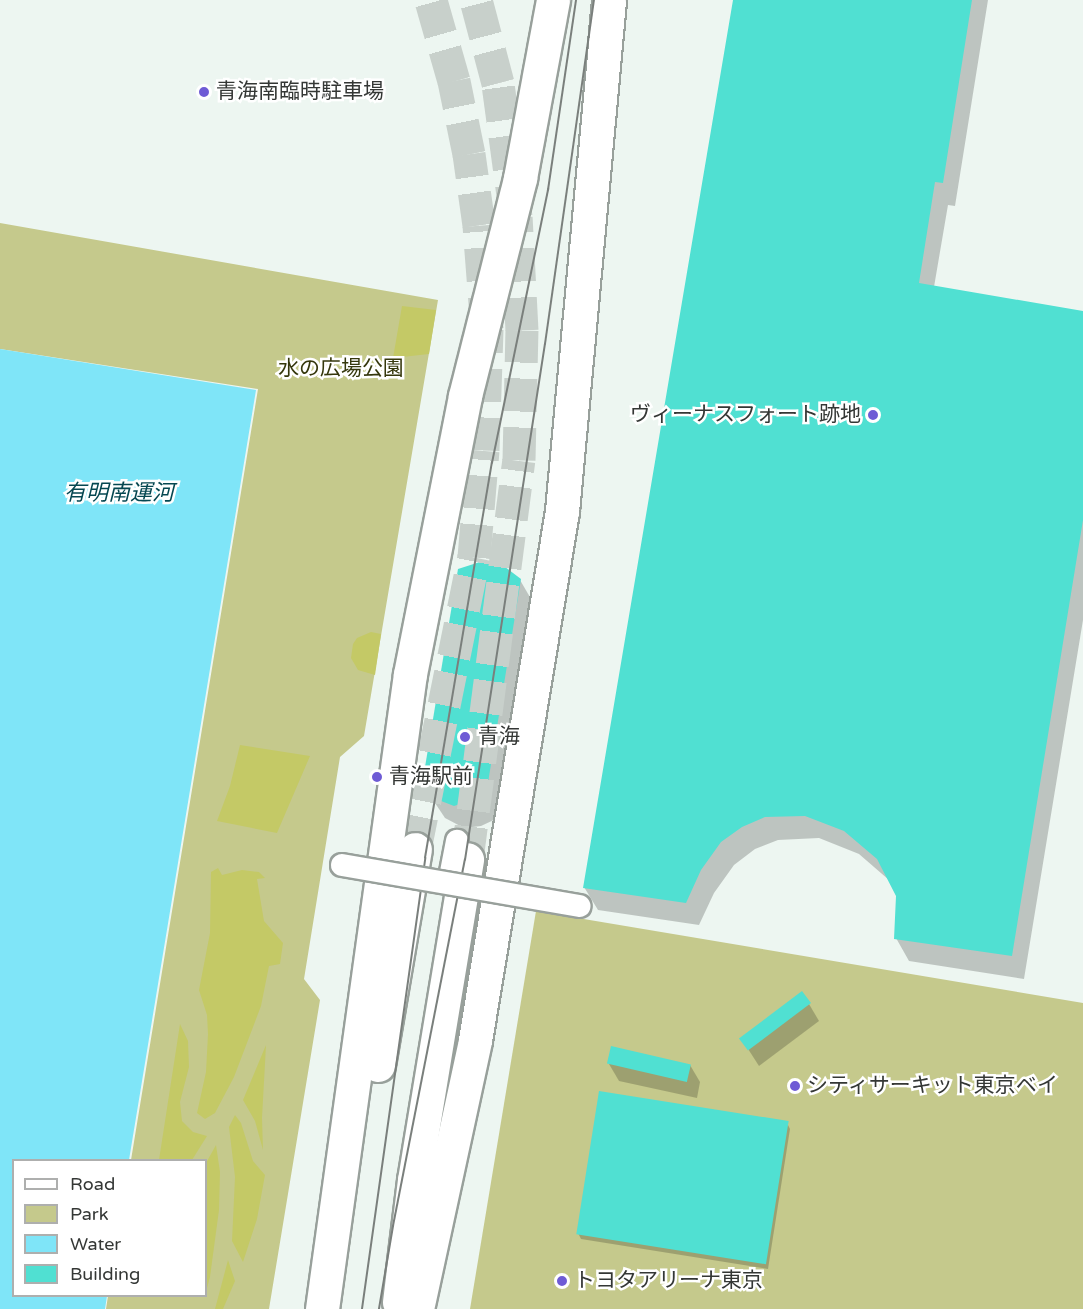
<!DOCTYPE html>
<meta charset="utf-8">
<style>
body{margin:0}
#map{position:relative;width:1083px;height:1309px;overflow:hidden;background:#edf6f1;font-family:"Varela Round","Noto Sans JP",sans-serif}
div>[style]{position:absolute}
.green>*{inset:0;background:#c5c98c}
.forest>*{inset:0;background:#c4c966}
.water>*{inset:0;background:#7fe5f8}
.shadow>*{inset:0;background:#0003}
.building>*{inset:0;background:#50e0d2;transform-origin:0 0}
.secondary-tunnel>*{height:33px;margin-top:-16.5px;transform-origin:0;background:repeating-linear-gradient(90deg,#c8d0cb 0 33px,transparent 0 49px)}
.roads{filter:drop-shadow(2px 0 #98a09b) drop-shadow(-2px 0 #98a09b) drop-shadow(0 2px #98a09b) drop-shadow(0 -2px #98a09b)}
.street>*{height:22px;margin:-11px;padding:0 11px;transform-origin:11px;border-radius:11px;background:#fff}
.secondary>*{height:33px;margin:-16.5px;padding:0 16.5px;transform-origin:16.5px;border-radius:16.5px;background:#fff}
.tram>*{height:1.5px;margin:-0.75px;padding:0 0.75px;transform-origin:0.75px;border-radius:0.75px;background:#7a7f7c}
.bridges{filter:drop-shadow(2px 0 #98a09b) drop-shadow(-2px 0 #98a09b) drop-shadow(0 2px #98a09b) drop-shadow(0 -2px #98a09b)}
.street-bridge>*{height:22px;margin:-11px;padding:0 11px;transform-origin:11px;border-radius:11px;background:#fff}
.dots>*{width:16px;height:16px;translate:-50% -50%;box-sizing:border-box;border:3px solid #fff;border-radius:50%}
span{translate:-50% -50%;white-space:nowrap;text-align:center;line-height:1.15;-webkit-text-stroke:5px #fff;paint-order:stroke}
.poi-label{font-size:21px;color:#343735}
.left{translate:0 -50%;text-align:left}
.right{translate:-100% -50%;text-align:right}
.park-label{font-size:21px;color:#35370c}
.water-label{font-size:22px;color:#054751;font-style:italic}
.legend{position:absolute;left:12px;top:1159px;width:195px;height:138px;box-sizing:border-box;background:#fff;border:2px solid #aeafae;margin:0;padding:8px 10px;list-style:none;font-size:18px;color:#343735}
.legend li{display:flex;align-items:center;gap:12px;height:30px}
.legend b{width:30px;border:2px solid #aeafae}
</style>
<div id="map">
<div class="green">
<i style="clip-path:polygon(0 223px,438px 300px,364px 736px,340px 757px,304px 979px,320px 1000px,269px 1309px,106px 1309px,108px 1296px,206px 1296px,206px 1160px,131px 1160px,258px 389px,0 349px)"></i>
<i style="clip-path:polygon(536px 911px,1083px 1003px,1083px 1309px,470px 1309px)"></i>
</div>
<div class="forest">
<i style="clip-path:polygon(402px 306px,436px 310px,429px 354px,393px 358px)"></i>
<i style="clip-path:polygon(371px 632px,381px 634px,375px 675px,358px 670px,351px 658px,353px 644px,357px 638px)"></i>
<i style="clip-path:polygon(240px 745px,310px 756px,277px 833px,217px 821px,230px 786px)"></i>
<i style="clip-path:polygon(218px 868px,222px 875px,242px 870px,259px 872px,265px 878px,257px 879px,264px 921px,283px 943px,280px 964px,269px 966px,261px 1006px,234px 1077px,215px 1113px,205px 1119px,197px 1113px,206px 1072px,208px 1034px,207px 1015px,199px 990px,210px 933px,211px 872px)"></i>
<i style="clip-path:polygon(180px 1024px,188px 1041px,189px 1067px,180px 1102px,182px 1121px,193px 1132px,207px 1136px,192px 1160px,159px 1160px)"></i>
<i style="clip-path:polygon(266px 1045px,262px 1118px,263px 1150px,255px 1121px,243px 1100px)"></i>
<i style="clip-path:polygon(235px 1115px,241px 1123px,253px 1161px,265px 1175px,257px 1219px,243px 1262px,232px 1241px,235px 1177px,229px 1127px)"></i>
<i style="clip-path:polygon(216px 1145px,220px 1172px,219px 1210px,210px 1277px,206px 1292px,206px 1163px)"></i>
<i style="clip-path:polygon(228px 1260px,235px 1281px,223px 1309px,215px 1309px)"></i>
</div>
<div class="water">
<i style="clip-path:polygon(0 349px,256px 390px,129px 1160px,14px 1160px,14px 1296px,107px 1296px,105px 1309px,0 1309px)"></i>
</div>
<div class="shadow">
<i style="clip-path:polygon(734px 0,988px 0,955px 206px,948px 205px,934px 287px,1083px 312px,1083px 620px,1024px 979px,909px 961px,896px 938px,897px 896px,889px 880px,859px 854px,819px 838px,778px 840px,755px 849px,734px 865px,714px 893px,699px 925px,598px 910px,584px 887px)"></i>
<i style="clip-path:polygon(483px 562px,492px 562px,509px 570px,520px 580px,534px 604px,498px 818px,481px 826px,464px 828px,445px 818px,423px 785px)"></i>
<i style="clip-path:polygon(809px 1004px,819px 1021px,759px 1066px,741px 1038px)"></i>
<i style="clip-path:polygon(609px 1064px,690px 1065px,700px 1082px,697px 1098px,619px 1081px)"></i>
<i style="clip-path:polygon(787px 1123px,790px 1129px,768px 1269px,581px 1239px,578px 1233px)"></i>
</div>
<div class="building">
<i style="clip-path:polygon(733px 0,972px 0,943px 183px,935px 182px,919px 283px,1083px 311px,1083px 520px,1012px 956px,894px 939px,896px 896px,877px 859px,844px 831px,805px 816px,765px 817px,742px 827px,721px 842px,701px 870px,686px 903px,583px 888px)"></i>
<i style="clip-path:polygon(483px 561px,501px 564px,521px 579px,486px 795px,454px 806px,436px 799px,422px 785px,458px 569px)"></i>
<i style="left:802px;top:991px;width:15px;height:79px;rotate:53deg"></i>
<i style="left:611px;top:1046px;width:82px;height:18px;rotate:13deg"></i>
<i style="left:599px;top:1091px;width:192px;height:145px;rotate:9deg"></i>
</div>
<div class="secondary-tunnel">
<i style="left:415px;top:849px;width:298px;rotate:-78.6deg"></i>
<i style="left:474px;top:557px;width:107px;rotate:-85.2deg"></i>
<i style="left:483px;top:450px;width:121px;rotate:-88.1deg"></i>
<i style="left:487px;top:329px;width:104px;rotate:-94.4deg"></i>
<i style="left:479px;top:225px;width:72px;rotate:-98deg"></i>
<i style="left:469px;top:154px;width:75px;rotate:-101.6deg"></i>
<i style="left:454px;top:81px;width:84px;rotate:-105.9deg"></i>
<i style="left:467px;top:859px;width:402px;rotate:-82.6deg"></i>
<i style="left:519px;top:460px;width:130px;rotate:-88.7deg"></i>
<i style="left:522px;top:330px;width:113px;rotate:-93deg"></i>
<i style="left:516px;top:217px;width:135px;rotate:-97.7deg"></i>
<i style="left:498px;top:83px;width:86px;rotate:-104.8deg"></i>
</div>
<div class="roads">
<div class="street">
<i style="left:450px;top:877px;width:37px;rotate:-79deg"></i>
</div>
<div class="secondary">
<i style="left:378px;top:1065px;width:219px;rotate:-80.3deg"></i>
<i style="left:399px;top:1302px;width:123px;rotate:-83deg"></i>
<i style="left:414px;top:1180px;width:325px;rotate:-80.6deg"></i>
<i style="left:322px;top:1309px;width:641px;rotate:-82.11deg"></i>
<i style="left:410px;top:674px;width:283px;rotate:-78.8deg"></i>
<i style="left:465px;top:396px;width:225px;rotate:-75.8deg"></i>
<i style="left:520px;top:178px;width:181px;rotate:-79.5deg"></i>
<i style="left:417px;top:1309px;width:275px;rotate:-77.8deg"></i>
<i style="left:475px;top:1040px;width:536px;rotate:-80.66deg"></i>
<i style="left:562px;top:511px;width:513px;rotate:-84.74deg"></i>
</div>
</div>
<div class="tram">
<i style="left:362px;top:1309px;width:455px;rotate:-82deg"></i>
<i style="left:425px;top:858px;width:401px;rotate:-80.4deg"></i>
<i style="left:492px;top:463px;width:279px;rotate:-78.4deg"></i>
<i style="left:548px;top:190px;width:192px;rotate:-81.6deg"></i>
<i style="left:379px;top:1309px;width:84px;rotate:-80.4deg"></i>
<i style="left:393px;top:1226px;width:373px;rotate:-78.9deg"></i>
<i style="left:465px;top:860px;width:522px;rotate:-81.19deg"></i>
<i style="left:545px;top:344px;width:347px;rotate:-81.9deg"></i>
</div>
<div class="bridges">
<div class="street-bridge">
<i style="left:342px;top:865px;width:241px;rotate:9.8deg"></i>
</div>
</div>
<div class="dots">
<i style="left:204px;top:92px;background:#6e5bd5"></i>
<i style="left:873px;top:415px;background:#6e5bd5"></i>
<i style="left:465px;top:737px;background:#6e5bd5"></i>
<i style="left:377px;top:777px;background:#6e5bd5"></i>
<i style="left:795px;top:1086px;background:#6e5bd5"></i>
<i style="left:562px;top:1281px;background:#6e5bd5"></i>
</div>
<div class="poi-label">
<span class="left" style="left:216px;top:92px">青海南臨時駐車場</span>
<span class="right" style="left:861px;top:415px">ヴィーナスフォート跡地</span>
<span class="left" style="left:478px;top:737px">青海</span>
<span class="left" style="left:389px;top:777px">青海駅前</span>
<span class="left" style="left:807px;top:1086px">シティサーキット東京ベイ</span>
<span class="left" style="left:574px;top:1281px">トヨタアリーナ東京</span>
</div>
<div class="park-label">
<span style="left:341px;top:369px">水の広場公園</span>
</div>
<div class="water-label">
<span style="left:119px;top:494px">有明南運河</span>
</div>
<ul class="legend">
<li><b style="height:8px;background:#fff"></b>Road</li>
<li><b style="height:16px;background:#c5c98c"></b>Park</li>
<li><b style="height:16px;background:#7fe5f8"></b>Water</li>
<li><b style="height:16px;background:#50e0d2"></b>Building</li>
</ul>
</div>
